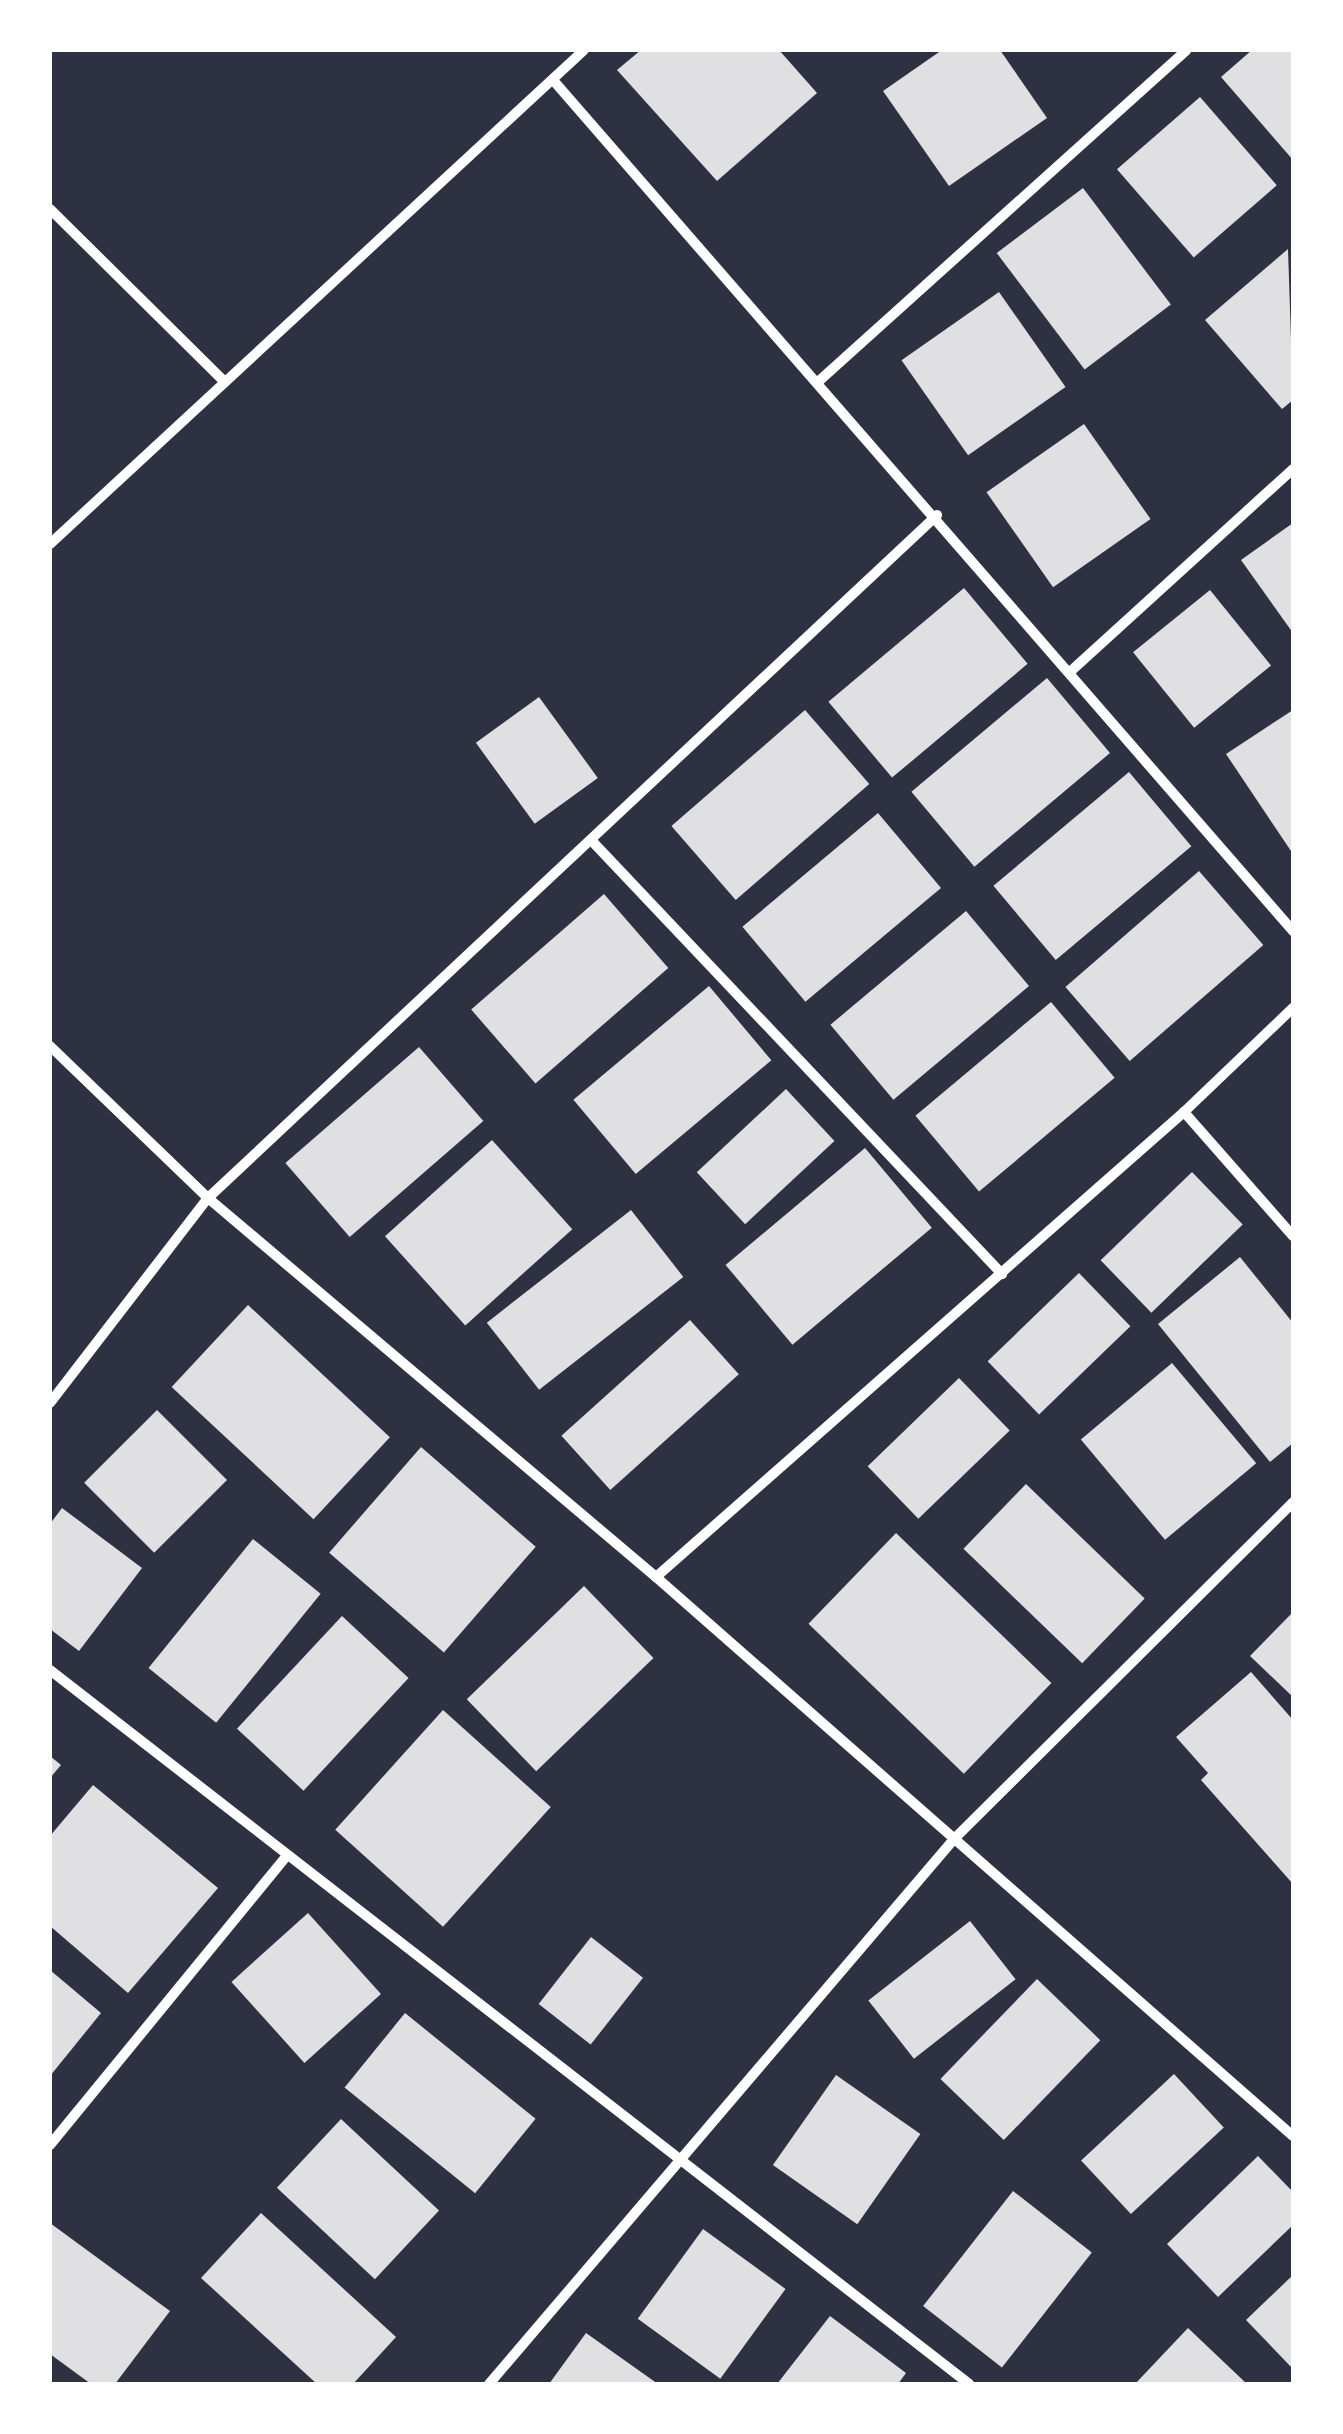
<!DOCTYPE html>
<style>
body{margin:0}
#map{position:relative;width:1343px;height:2434px;overflow:hidden;background:#2d3142;font-family:"Noto Sans",sans-serif}
div>[style]{position:absolute}
.building>*{inset:0;background:#e0e0e3;transform-origin:0 0}
.minor>*{height:10px;margin:-5px;padding:0 5px;transform-origin:5px;border-radius:5px;background:#fff}
span{translate:-50% -50%;white-space:nowrap;text-align:center;line-height:1.15;-webkit-text-stroke:8px #fff;paint-order:stroke}
.frame{position:absolute;inset:0;border:52px solid #fff;pointer-events:none}
</style>
<div id="map">
<div class="building">
<i style="clip-path:polygon(641px 50px,779px 50px,817px 93px,717px 181px,617px 70px)"></i>
<i style="clip-path:polygon(942px 50px,1000px 50px,1047px 118px,949px 186px,883px 91px)"></i>
<i style="clip-path:polygon(1252px 50px,1293px 50px,1293px 160px,1221px 77px)"></i>
<i style="left:1200px;top:97px;width:117px;height:110px;rotate:49deg"></i>
<i style="left:1083px;top:188px;width:146px;height:108px;rotate:53deg"></i>
<i style="clip-path:polygon(1288px 249px,1293px 400px,1282px 409px,1205px 320px)"></i>
<i style="left:999px;top:292px;width:116px;height:119px;rotate:55deg"></i>
<i style="left:1084px;top:424px;width:116px;height:119px;rotate:55deg"></i>
<i style="clip-path:polygon(1293px 523px,1293px 633px,1241px 560px)"></i>
<i style="left:964px;top:588px;width:99px;height:177px;rotate:50deg"></i>
<i style="left:1210px;top:590px;width:97px;height:99px;rotate:51deg"></i>
<i style="left:1047px;top:678px;width:98px;height:177px;rotate:50deg"></i>
<i style="left:539px;top:697px;width:100px;height:78px;rotate:54deg"></i>
<i style="left:805px;top:710px;width:98px;height:177px;rotate:49deg"></i>
<i style="clip-path:polygon(1293px 710px,1293px 854px,1226px 754px)"></i>
<i style="left:1129px;top:772px;width:97px;height:177px;rotate:50deg"></i>
<i style="left:878px;top:813px;width:98px;height:177px;rotate:50deg"></i>
<i style="left:1199px;top:871px;width:98px;height:177px;rotate:49deg"></i>
<i style="left:604px;top:894px;width:98px;height:176px;rotate:49deg"></i>
<i style="left:966px;top:911px;width:98px;height:177px;rotate:50deg"></i>
<i style="left:709px;top:986px;width:97px;height:177px;rotate:50deg"></i>
<i style="left:1051px;top:1002px;width:99px;height:177px;rotate:50deg"></i>
<i style="left:419px;top:1047px;width:98px;height:177px;rotate:49deg"></i>
<i style="left:786px;top:1089px;width:71px;height:122px;rotate:47deg"></i>
<i style="left:492px;top:1140px;width:120px;height:144px;rotate:48deg"></i>
<i style="left:865px;top:1148px;width:104px;height:182px;rotate:50deg"></i>
<i style="left:1192px;top:1172px;width:73px;height:127px;rotate:46deg"></i>
<i style="left:631px;top:1210px;width:85px;height:183px;rotate:52deg"></i>
<i style="clip-path:polygon(1240px 1257px,1293px 1323px,1293px 1443px,1270px 1462px,1158px 1324px)"></i>
<i style="left:1079px;top:1273px;width:74px;height:127px;rotate:46deg"></i>
<i style="left:248px;top:1305px;width:194px;height:112px;rotate:43deg"></i>
<i style="left:690px;top:1320px;width:73px;height:173px;rotate:48deg"></i>
<i style="left:1172px;top:1363px;width:131px;height:119px;rotate:50deg"></i>
<i style="left:959px;top:1378px;width:73px;height:127px;rotate:46deg"></i>
<i style="left:157px;top:1410px;width:99px;height:103px;rotate:45deg"></i>
<i style="left:421px;top:1447px;width:152px;height:140px;rotate:41deg"></i>
<i style="left:1026px;top:1484px;width:165px;height:90px;rotate:44deg"></i>
<i style="clip-path:polygon(62px 1508px,142px 1568px,79px 1651px,50px 1629px,50px 1524px)"></i>
<i style="left:896px;top:1533px;width:216px;height:126px;rotate:44deg"></i>
<i style="left:253px;top:1539px;width:87px;height:166px;rotate:39deg"></i>
<i style="left:584px;top:1586px;width:100px;height:163px;rotate:46deg"></i>
<i style="clip-path:polygon(1293px 1612px,1293px 1697px,1250px 1656px)"></i>
<i style="left:342px;top:1616px;width:91px;height:154px;rotate:43deg"></i>
<i style="clip-path:polygon(1251px 1672px,1293px 1720px,1293px 1884px,1201px 1780px,1208px 1773px,1176px 1737px)"></i>
<i style="left:443px;top:1710px;width:145px;height:161px;rotate:42deg"></i>
<i style="clip-path:polygon(50px 1756px,61px 1765px,50px 1778px)"></i>
<i style="clip-path:polygon(93px 1785px,218px 1888px,128px 1993px,50px 1926px,50px 1836px)"></i>
<i style="left:308px;top:1913px;width:109px;height:103px;rotate:48deg"></i>
<i style="left:970px;top:1921px;width:74px;height:129px;rotate:52deg"></i>
<i style="left:591px;top:1937px;width:66px;height:85px;rotate:38deg"></i>
<i style="clip-path:polygon(50px 1970px,101px 2013px,50px 2076px)"></i>
<i style="left:1037px;top:1979px;width:88px;height:139px;rotate:44deg"></i>
<i style="left:405px;top:2013px;width:168px;height:96px;rotate:39deg"></i>
<i style="left:1174px;top:2074px;width:73px;height:127px;rotate:47deg"></i>
<i style="left:836px;top:2075px;width:103px;height:110px;rotate:35deg"></i>
<i style="left:341px;top:2119px;width:134px;height:94px;rotate:43deg"></i>
<i style="clip-path:polygon(1258px 2156px,1293px 2192px,1293px 2225px,1218px 2297px,1167px 2244px)"></i>
<i style="left:1013px;top:2191px;width:100px;height:146px;rotate:38deg"></i>
<i style="clip-path:polygon(261px 2213px,396px 2337px,353px 2384px,317px 2384px,201px 2278px)"></i>
<i style="clip-path:polygon(50px 2223px,170px 2311px,115px 2384px,91px 2384px,50px 2354px)"></i>
<i style="left:703px;top:2229px;width:102px;height:111px;rotate:36deg"></i>
<i style="clip-path:polygon(1293px 2275px,1293px 2369px,1246px 2320px)"></i>
<i style="clip-path:polygon(830px 2316px,906px 2373px,898px 2384px,777px 2384px)"></i>
<i style="clip-path:polygon(1188px 2328px,1247px 2384px,1135px 2384px)"></i>
<i style="clip-path:polygon(586px 2333px,658px 2384px,549px 2384px)"></i>
</div>
<div class="minor">
<i style="left:553px;top:80px;width:1128px;rotate:48.99deg"></i>
<i style="left:50px;top:209px;width:245px;rotate:44.7deg"></i>
<i style="left:819px;top:381px;width:494px;rotate:-42deg"></i>
<i style="left:50px;top:544px;width:727px;rotate:-42.77deg"></i>
<i style="left:1071px;top:671px;width:300px;rotate:-42.3deg"></i>
<i style="left:591px;top:840px;width:598px;rotate:46.56deg"></i>
<i style="left:50px;top:1046px;width:219px;rotate:43.9deg"></i>
<i style="left:208px;top:1198px;width:587px;rotate:40.23deg"></i>
<i style="left:656px;top:1577px;width:847px;rotate:41.27deg"></i>
<i style="left:1184px;top:1112px;width:165px;rotate:48.7deg"></i>
<i style="left:50px;top:1403px;width:259px;rotate:-52.4deg"></i>
<i style="left:208px;top:1198px;width:999px;rotate:-43.13deg"></i>
<i style="left:656px;top:1577px;width:704px;rotate:-41.37deg"></i>
<i style="left:1184px;top:1112px;width:151px;rotate:-43.7deg"></i>
<i style="left:50px;top:1670px;width:1164px;rotate:37.84deg"></i>
<i style="left:50px;top:2145px;width:375px;rotate:-50.7deg"></i>
<i style="left:489px;top:2384px;width:718px;rotate:-49.52deg"></i>
<i style="left:955px;top:1838px;width:477px;rotate:-44.8deg"></i>
</div>
<div class="frame"></div>
</div>
